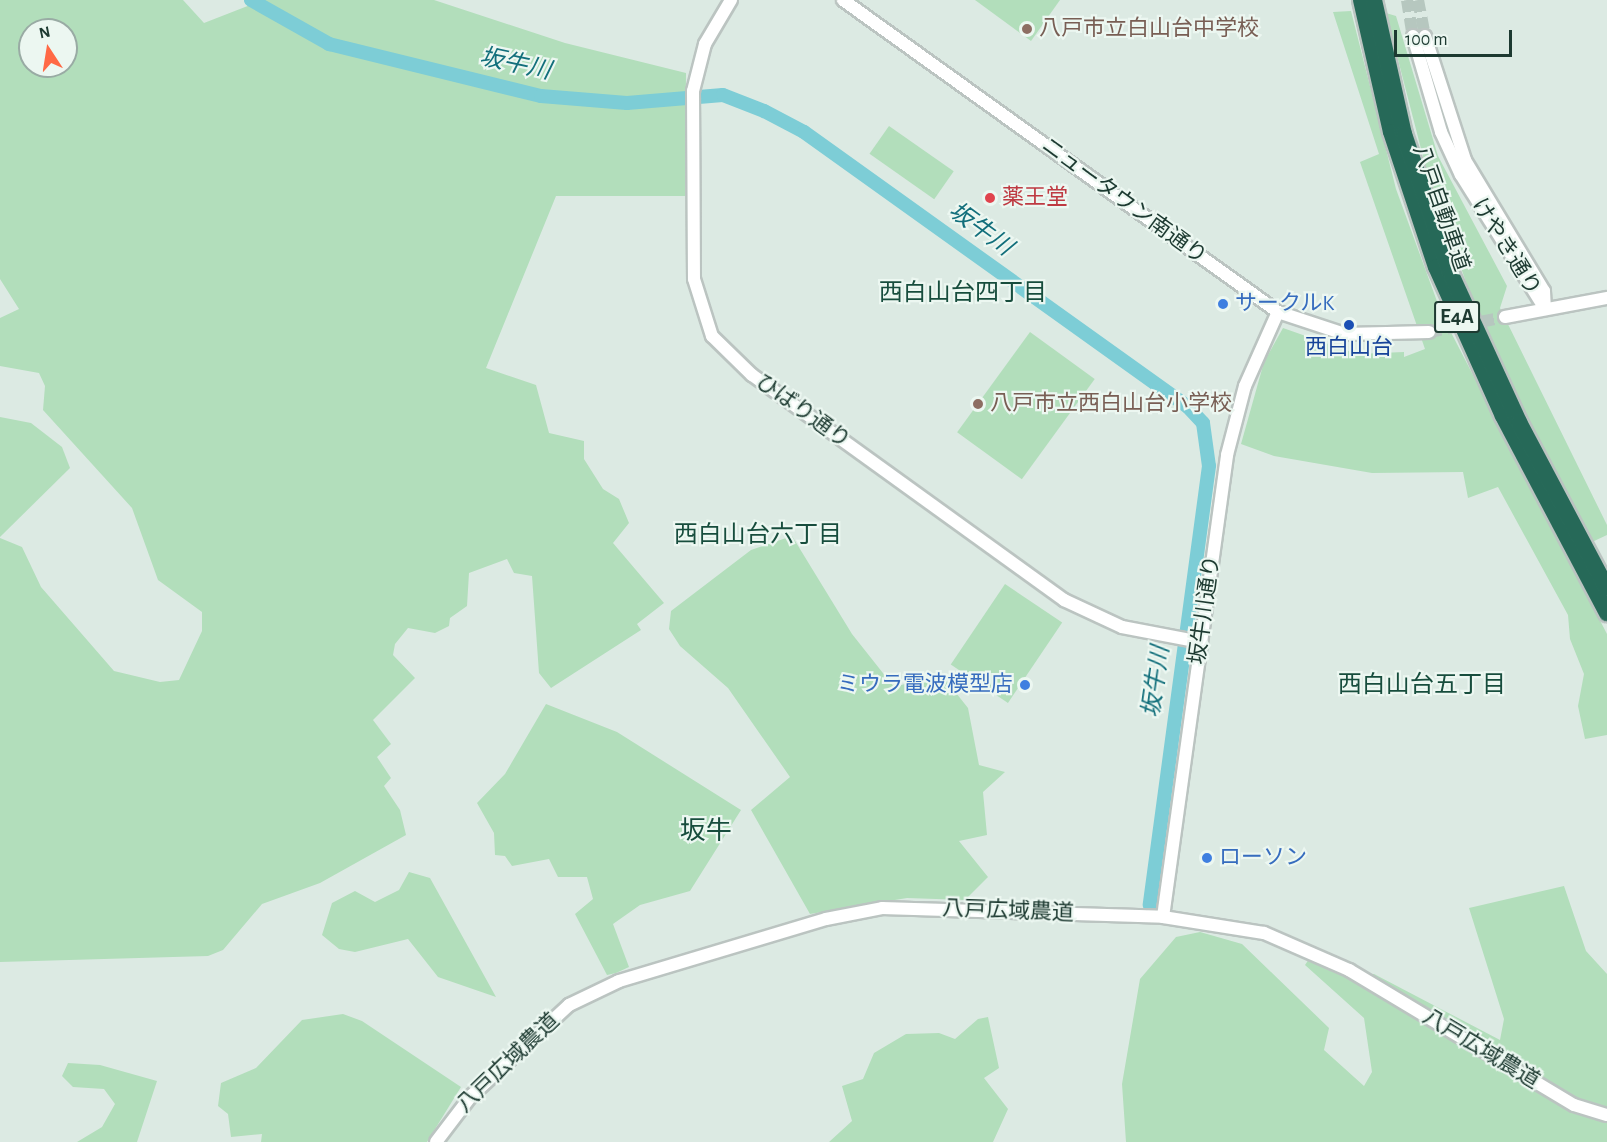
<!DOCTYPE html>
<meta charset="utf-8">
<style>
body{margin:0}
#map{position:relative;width:1607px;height:1142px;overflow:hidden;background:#dceae3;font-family:"Alegreya Sans","Noto Sans JP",sans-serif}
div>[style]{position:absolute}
.green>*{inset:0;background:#b2debb;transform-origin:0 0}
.river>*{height:14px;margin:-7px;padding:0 7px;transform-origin:7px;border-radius:7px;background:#7dcdd6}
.tertiary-tunnel>*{height:12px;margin-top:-6px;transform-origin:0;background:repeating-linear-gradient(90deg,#b6c7bf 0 12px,transparent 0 18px)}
.roads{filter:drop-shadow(2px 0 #bbc4c1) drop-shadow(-2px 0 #bbc4c1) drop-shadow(0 2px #bbc4c1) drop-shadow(0 -2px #bbc4c1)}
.tertiary>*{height:12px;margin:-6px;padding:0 6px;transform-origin:6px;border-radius:6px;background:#fff}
.motorway>*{height:16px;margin:-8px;padding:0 8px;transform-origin:8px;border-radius:8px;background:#266958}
.dots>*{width:16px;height:16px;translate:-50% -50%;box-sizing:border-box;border:3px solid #ecf7f1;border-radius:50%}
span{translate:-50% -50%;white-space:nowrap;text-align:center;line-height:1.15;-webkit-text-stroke:4.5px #ecf7f1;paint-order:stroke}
.shield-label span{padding:2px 4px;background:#ecf7f1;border:2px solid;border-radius:4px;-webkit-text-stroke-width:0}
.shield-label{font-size:21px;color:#1d3a31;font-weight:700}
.education-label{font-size:22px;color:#785e54}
.left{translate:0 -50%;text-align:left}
.health-label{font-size:22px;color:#be3a42}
.street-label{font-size:22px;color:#1d3a31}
.shop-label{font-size:22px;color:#366cbe}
.right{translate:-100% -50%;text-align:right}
.transit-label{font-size:22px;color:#164399}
.water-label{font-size:24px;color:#126f7b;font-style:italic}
.neighbourhood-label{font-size:24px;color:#174d3d}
.quarter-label{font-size:26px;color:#174d3d}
.north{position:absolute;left:18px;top:18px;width:60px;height:60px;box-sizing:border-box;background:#ecf7f1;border:2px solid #99aba4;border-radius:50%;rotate:348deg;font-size:16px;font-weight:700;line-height:24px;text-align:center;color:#1d3a31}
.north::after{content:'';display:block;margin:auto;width:21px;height:27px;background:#ff6945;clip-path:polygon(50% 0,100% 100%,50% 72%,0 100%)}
.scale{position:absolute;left:1394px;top:30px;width:118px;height:27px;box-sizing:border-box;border:3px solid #1d3a31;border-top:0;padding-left:8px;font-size:18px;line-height:21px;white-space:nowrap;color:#1d3a31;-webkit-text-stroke:4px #ecf7f1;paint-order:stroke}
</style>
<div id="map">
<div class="green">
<i style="clip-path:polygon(evenodd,0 0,183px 0,204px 23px,263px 0,434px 0,565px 43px,686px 73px,685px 196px,556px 196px,486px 368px,536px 385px,549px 433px,584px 441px,584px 459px,603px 489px,619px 499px,629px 523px,613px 543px,664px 603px,637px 624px,641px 630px,551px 688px,539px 673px,532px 576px,514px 573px,507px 559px,469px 573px,467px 606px,450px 618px,449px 626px,435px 633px,408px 628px,395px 644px,393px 655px,415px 678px,373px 720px,391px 744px,377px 757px,391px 778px,384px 786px,400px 810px,406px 835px,320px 883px,262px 904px,223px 950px,208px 956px,0 962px,0 538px,22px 547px,41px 587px,114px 671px,160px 682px,179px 680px,202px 631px,202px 612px,158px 580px,132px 508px,43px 410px,45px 386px,39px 373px,0 366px,0 318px,19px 309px,0 279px,0 0,30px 30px,66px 30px,66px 66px,30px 66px,30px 30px)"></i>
<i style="clip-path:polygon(975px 0,1060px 0,1031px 41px)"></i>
<i style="clip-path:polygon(1351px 11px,1396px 189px,1442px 315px,1607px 634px,1607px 735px,1585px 739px,1578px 706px,1584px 674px,1570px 639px,1568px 615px,1498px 487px,1468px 498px,1463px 472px,1372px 473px,1274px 456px,1241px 444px,1264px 362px,1283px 328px,1357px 354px,1404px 352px,1404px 357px,1425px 349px,1360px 162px,1379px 154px,1333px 12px)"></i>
<i style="clip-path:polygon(1386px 13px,1396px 16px,1438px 156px,1507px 286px,1500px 308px,1607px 525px,1607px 535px,1592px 542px,1512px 388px,1466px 282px,1427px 172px)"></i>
<i style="left:889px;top:126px;width:79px;height:34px;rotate:35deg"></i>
<i style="left:1030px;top:332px;width:80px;height:124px;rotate:36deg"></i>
<i style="clip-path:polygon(0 417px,31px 423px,62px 447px,70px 468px,0 537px)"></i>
<i style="clip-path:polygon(792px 536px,852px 634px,894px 687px,941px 674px,968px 708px,979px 765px,1005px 772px,983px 792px,987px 835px,959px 841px,988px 877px,965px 900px,907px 898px,810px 914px,751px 810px,790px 777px,728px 688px,680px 646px,669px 629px,671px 611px,751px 550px)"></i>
<i style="left:1005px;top:584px;width:69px;height:97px;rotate:34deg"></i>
<i style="clip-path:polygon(546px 704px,617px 732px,741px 810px,690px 891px,640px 905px,613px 924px,629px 967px,616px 973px,607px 975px,575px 914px,593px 899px,587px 877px,558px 877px,549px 859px,512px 866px,505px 856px,495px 855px,494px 833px,477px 803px,505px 774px)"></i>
<i style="clip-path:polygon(409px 872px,430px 878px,496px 997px,438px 977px,408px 939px,355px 952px,339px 949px,322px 935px,332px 903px,355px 891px,375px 902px,399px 890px)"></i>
<i style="clip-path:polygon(1564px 886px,1586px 951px,1607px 974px,1607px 1142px,1126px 1142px,1122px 1084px,1140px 979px,1176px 937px,1200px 932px,1242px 944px,1329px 1028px,1324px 1050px,1364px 1086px,1372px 1072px,1364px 1018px,1305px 965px,1309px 959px,1345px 973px,1374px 974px,1500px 1040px,1504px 1019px,1469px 908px)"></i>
<i style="clip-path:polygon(343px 1014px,362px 1021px,461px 1087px,427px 1142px,261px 1142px,262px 1134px,231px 1137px,228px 1114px,218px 1106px,221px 1083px,256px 1068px,302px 1020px)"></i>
<i style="clip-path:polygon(988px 1017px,999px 1068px,984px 1078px,1008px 1109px,993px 1142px,829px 1142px,852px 1121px,842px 1086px,863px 1079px,874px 1053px,906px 1034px,939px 1033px,955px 1039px,978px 1019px)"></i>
<i style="clip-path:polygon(68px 1063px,100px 1065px,157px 1081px,137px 1142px,77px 1142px,102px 1127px,115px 1104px,104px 1089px,73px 1087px,62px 1076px)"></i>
</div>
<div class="river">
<i style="left:251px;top:0;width:90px;rotate:29.4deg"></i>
<i style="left:329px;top:44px;width:218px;rotate:13.8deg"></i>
<i style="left:541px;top:96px;width:86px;rotate:4.7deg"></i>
<i style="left:627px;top:103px;width:96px;rotate:-4.8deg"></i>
<i style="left:723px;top:95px;width:44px;rotate:21.3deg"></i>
<i style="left:764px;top:111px;width:45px;rotate:27.7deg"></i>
<i style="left:804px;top:132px;width:472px;rotate:35.6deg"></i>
<i style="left:1188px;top:407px;width:22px;rotate:47deg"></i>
<i style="left:1203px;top:423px;width:43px;rotate:82.1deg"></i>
<i style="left:1209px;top:466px;width:443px;rotate:97.7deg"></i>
</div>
<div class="tertiary-tunnel">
<i style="left:1407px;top:0;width:36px;rotate:81deg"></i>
<i style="left:1418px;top:0;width:37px;rotate:79deg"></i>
<i style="left:1429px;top:332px;width:77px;rotate:-11.2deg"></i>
</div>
<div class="roads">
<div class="tertiary">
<i style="left:731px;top:0;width:51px;rotate:120.6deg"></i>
<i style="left:705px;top:44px;width:49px;rotate:104.3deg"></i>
<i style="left:693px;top:91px;width:188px;rotate:89.7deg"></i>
<i style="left:694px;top:279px;width:60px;rotate:72.5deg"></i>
<i style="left:712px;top:336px;width:56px;rotate:44.3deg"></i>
<i style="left:752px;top:375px;width:385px;rotate:35.8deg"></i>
<i style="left:1064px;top:600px;width:64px;rotate:25deg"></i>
<i style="left:1122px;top:627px;width:80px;rotate:10.8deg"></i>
<i style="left:843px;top:0;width:535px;rotate:35.65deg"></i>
<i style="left:1278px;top:312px;width:71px;rotate:18.2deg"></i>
<i style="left:1345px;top:334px;width:84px;rotate:-1.4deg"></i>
<i style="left:1413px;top:36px;width:100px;rotate:73.7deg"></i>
<i style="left:1441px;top:132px;width:47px;rotate:65.1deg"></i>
<i style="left:1461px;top:175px;width:158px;rotate:57.9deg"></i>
<i style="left:1425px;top:36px;width:130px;rotate:72.1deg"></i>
<i style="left:1465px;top:160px;width:153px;rotate:58.9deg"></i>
<i style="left:1544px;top:291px;width:18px;rotate:87deg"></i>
<i style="left:1505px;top:317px;width:104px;rotate:-10.6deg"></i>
<i style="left:1163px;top:917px;width:466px;rotate:-82.1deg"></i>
<i style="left:1227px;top:455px;width:71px;rotate:-75.4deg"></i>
<i style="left:1245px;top:386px;width:81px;rotate:-66deg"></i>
<i style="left:436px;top:1142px;width:58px;rotate:-52.7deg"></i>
<i style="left:471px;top:1096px;width:134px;rotate:-42.9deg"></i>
<i style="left:569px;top:1005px;width:55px;rotate:-25.6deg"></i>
<i style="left:619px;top:981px;width:216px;rotate:-16.7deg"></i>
<i style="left:826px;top:919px;width:57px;rotate:-11.1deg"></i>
<i style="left:882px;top:908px;width:281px;rotate:1.8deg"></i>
<i style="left:1163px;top:917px;width:102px;rotate:9deg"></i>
<i style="left:1264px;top:933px;width:93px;rotate:23.5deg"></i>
<i style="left:1349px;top:970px;width:262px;rotate:31deg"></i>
<i style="left:1574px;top:1105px;width:34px;rotate:17deg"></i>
</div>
<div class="motorway">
<i style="left:1361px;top:0;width:135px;rotate:77.2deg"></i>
<i style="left:1391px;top:132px;width:142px;rotate:71.6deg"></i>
<i style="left:1436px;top:267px;width:163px;rotate:65.8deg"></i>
<i style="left:1503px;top:416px;width:223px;rotate:62.2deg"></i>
<i style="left:1374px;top:0;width:137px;rotate:77.4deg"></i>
<i style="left:1404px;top:134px;width:148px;rotate:71.4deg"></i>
<i style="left:1451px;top:274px;width:163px;rotate:65.3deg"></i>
<i style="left:1519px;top:422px;width:188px;rotate:62.1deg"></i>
</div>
</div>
<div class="dots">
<i style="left:1027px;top:29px;background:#8d6e63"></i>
<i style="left:990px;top:198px;background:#e0444e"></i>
<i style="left:1223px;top:304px;background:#3f7fe0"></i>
<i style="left:1349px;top:325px;background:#1a4fb4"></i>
<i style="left:978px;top:404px;background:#8d6e63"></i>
<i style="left:1025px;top:685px;background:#3f7fe0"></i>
<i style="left:1207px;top:858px;background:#3f7fe0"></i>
</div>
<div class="shield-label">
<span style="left:1457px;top:317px">E4A</span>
</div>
<div class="education-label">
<span class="left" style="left:1039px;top:29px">八戸市立白山台中学校</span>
<span class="left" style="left:990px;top:404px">八戸市立西白山台小学校</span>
</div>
<div class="health-label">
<span class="left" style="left:1002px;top:198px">薬王堂</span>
</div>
<div class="street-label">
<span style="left:1124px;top:201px;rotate:36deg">ニュータウン南通り</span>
<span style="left:1441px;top:208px;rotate:71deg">八戸自動車道</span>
<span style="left:1506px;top:247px;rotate:58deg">けやき通り</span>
<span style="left:803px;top:411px;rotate:36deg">ひばり通り</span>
<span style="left:1205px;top:610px;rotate:-82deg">坂牛川通り</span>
<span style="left:1008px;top:911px;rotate:2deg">八戸広域農道</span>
<span style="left:1481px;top:1049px;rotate:31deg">八戸広域農道</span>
<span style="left:508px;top:1063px;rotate:-44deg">八戸広域農道</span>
</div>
<div class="shop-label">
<span class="left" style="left:1235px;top:304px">サークルK</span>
<span class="right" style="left:1013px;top:685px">ミウラ電波模型店</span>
<span class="left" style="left:1219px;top:858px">ローソン</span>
</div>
<div class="transit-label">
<span style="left:1349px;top:348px">西白山台</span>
</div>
<div class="water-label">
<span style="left:515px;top:65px;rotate:12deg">坂牛川</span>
<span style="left:980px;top:230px;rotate:36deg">坂牛川</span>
<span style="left:1157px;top:682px;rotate:-82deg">坂牛川</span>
</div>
<div class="neighbourhood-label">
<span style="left:963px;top:294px">西白山台四丁目</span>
<span style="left:758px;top:536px">西白山台六丁目</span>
<span style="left:1422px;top:686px">西白山台五丁目</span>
</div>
<div class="quarter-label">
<span style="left:706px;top:832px">坂牛</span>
</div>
<div class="north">N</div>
<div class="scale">100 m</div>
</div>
